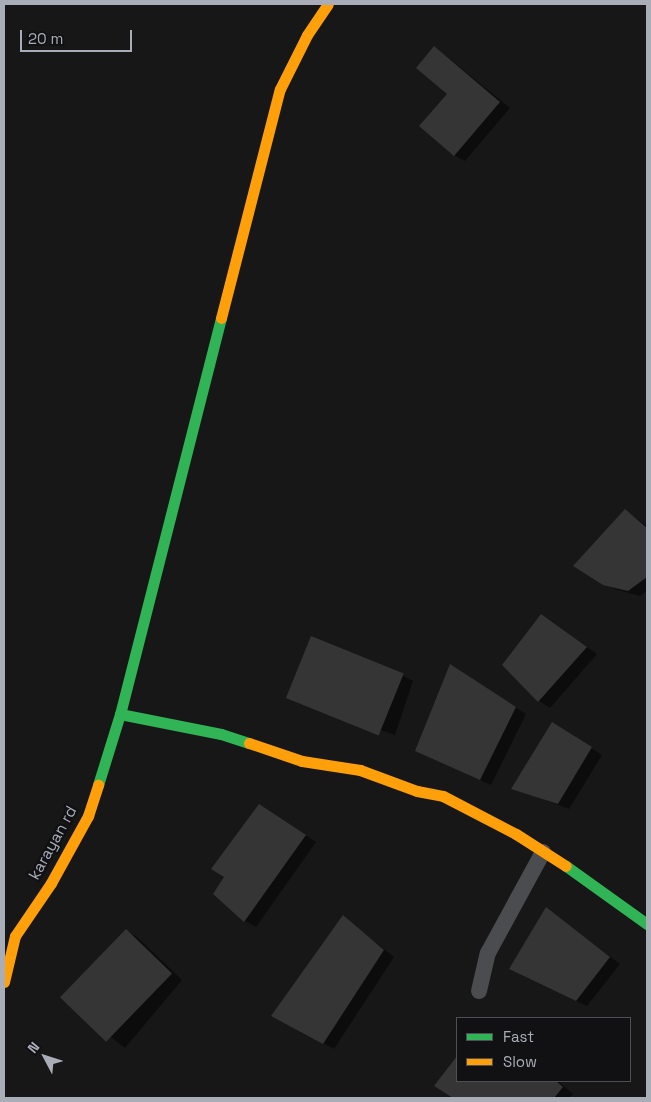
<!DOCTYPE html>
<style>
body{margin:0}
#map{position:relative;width:651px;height:1102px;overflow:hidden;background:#171717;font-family:"Space Grotesk",sans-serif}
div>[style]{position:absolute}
.shadow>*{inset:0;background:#0007}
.building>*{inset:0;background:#353536;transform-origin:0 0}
.lane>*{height:16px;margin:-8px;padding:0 8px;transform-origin:8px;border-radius:8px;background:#4b4c50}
.fast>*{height:11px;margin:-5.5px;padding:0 5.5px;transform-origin:5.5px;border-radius:5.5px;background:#30b455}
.slow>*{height:11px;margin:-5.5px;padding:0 5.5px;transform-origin:5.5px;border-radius:5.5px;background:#ff9f0a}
span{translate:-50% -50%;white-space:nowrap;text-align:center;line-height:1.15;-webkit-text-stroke:4.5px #111113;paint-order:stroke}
.street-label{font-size:16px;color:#a8adb8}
.frame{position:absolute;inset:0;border:5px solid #a8adb8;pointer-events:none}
.legend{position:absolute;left:456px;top:1017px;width:175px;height:65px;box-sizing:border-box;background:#111113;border:1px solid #4d4f55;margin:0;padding:6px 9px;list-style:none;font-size:15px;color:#a8adb8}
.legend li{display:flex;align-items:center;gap:10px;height:25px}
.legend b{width:25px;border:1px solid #4d4f55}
.north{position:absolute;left:20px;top:1032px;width:50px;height:50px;-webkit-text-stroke:4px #111113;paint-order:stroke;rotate:310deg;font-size:14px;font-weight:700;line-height:20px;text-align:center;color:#a8adb8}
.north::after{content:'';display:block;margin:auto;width:18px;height:22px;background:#a8adb8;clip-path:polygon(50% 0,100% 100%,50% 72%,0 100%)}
.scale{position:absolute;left:20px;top:30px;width:112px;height:22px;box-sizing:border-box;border:2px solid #a8adb8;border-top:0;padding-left:6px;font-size:15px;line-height:18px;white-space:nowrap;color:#a8adb8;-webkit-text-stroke:4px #111113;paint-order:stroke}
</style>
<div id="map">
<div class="shadow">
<i style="clip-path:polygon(435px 47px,510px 108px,465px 161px,454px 155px,449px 93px)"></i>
<i style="clip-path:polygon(625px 510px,647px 526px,647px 591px,640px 596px,611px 588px,634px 591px,604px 584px)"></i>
<i style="clip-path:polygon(552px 622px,597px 654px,550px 708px,539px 701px,503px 665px)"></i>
<i style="clip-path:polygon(461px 672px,526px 714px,491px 785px,428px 756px)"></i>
<i style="clip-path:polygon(402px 675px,413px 681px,395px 735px,293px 700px)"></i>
<i style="clip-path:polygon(563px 730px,602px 755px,569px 809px,513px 788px)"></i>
<i style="clip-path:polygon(270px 812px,316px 842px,256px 927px,245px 921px)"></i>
<i style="clip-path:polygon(546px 909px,620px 964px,587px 1006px,521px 975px)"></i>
<i style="clip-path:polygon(343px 917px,394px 957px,334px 1049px,284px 1021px)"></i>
<i style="clip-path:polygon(126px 931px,137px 937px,182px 980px,125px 1048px,69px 1004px)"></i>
<i style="clip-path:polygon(457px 1058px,457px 1081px,558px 1081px,573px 1094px,569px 1098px,456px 1098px,436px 1086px)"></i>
</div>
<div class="building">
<i style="clip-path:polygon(434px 46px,500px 102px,454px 156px,419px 126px,447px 94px,416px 68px)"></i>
<i style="clip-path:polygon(625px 509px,647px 528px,647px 577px,628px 591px,603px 585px,573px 566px)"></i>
<i style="clip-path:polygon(541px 614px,587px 647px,538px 702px,502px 665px)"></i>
<i style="left:311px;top:636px;width:100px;height:67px;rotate:22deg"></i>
<i style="clip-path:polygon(450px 664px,516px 707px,480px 780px,415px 751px)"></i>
<i style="clip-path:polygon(552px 722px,592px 747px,558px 804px,511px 789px)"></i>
<i style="clip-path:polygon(259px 804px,306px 835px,244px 922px,213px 894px,224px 877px,211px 869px)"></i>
<i style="clip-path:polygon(546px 907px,610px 957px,576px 1001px,509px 969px)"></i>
<i style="clip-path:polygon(343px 915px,384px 950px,323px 1044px,271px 1016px)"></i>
<i style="left:126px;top:929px;width:64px;height:95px;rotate:44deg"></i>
<i style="clip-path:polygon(457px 1056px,457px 1081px,556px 1081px,563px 1087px,554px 1098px,453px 1098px,434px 1086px)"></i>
</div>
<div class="lane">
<i style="left:479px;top:991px;width:39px;rotate:-77deg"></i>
<i style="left:488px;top:953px;width:115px;rotate:-61.4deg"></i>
</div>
<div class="fast">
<i style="left:221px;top:318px;width:409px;rotate:104.3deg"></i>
<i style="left:120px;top:714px;width:103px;rotate:11.2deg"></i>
<i style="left:221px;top:734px;width:29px;rotate:18deg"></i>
<i style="left:98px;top:785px;width:74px;rotate:-72.8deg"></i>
<i style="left:566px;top:866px;width:100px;rotate:35.6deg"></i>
</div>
<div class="slow">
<i style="left:221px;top:318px;width:236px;rotate:-75.6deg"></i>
<i style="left:280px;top:89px;width:60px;rotate:-63.4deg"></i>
<i style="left:307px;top:35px;width:37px;rotate:-56deg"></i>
<i style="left:249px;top:743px;width:56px;rotate:18.8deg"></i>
<i style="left:302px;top:761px;width:59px;rotate:8.8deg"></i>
<i style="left:360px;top:770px;width:61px;rotate:20.2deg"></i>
<i style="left:417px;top:791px;width:26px;rotate:11deg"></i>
<i style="left:443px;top:796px;width:82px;rotate:27.5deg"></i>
<i style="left:516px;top:834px;width:59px;rotate:32.6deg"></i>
<i style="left:4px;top:982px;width:47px;rotate:-76.6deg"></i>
<i style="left:15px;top:936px;width:64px;rotate:-55.8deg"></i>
<i style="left:51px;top:883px;width:77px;rotate:-61.1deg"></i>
<i style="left:88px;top:816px;width:33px;rotate:-72deg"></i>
</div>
<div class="street-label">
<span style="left:53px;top:843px;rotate:-61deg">karayan rd</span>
</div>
<div class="frame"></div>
<ul class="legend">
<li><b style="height:6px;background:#30b455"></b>Fast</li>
<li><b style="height:6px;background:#ff9f0a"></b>Slow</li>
</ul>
<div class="north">N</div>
<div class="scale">20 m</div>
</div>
